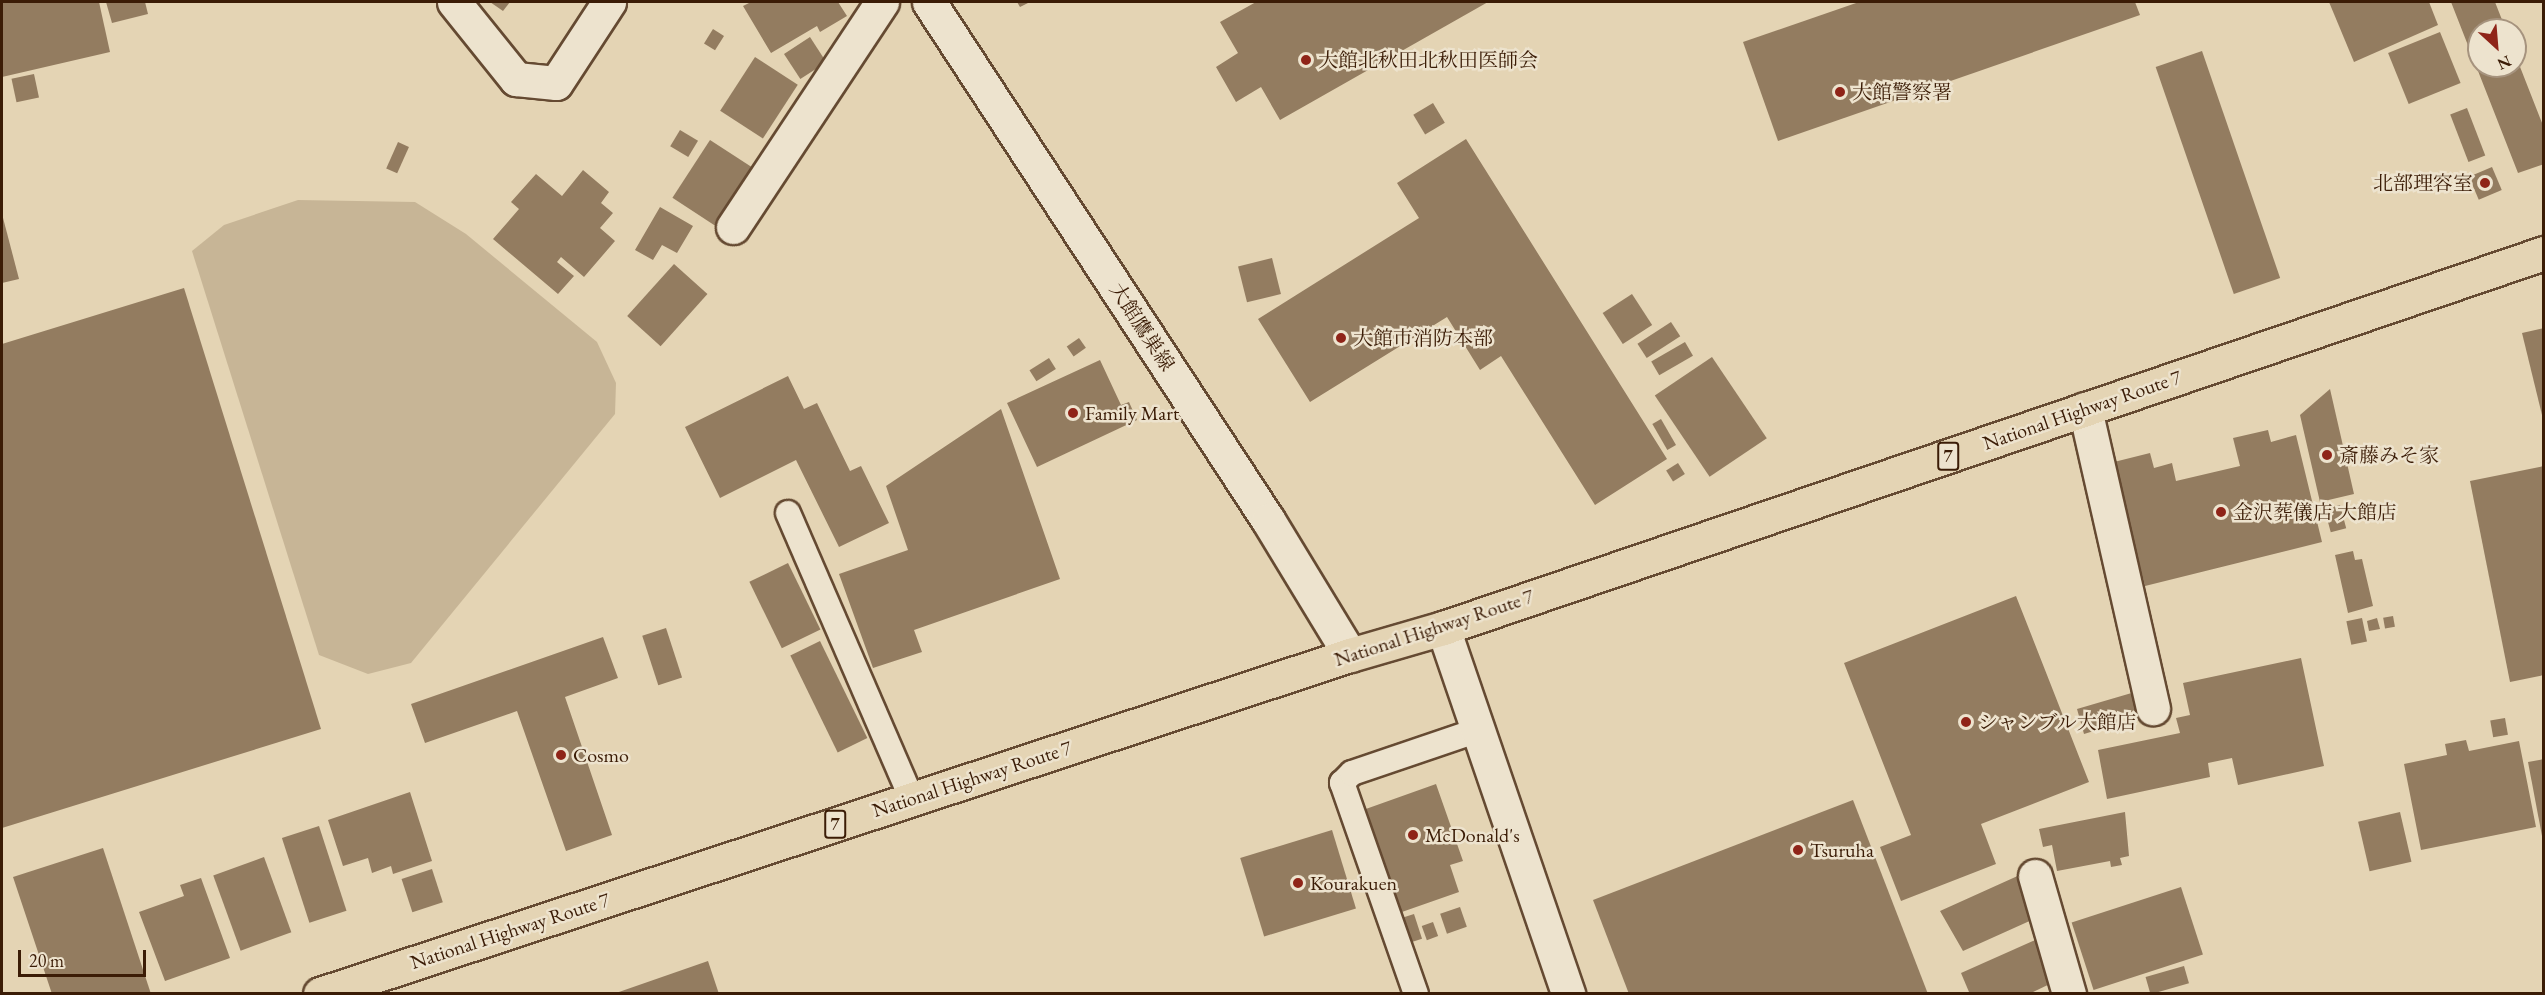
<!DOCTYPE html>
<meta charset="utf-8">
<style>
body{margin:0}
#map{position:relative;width:2545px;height:995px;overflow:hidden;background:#e4d4b4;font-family:"EB Garamond","Noto Serif JP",serif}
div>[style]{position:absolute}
.green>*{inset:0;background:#c7b596}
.building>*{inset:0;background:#937c60;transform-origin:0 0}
.roads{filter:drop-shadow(2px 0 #654a32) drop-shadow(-2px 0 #654a32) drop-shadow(0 2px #654a32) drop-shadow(0 -2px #654a32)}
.service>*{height:24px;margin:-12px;padding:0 12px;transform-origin:12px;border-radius:12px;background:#ede3ce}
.minor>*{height:33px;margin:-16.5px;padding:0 16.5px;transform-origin:16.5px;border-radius:16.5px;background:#ede3ce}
.secondary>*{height:33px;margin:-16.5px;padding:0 16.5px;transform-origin:16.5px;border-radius:16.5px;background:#ede3ce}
.trunk>*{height:33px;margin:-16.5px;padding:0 16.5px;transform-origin:16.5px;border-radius:16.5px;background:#e4d4b4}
.dots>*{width:16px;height:16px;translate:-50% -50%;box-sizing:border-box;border:3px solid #ede3ce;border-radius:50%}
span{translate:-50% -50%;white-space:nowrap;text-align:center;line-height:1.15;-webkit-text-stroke:5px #ede3ce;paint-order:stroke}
.shield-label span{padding:2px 4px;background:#ede3ce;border:2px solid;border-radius:4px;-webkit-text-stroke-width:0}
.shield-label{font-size:18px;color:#3b1c06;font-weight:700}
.poi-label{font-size:20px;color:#3b1c06}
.left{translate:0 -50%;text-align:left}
.right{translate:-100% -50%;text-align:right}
.street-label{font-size:20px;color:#3b1c06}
.frame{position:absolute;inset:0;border:3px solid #3b1c06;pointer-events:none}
.north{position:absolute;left:2467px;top:18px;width:60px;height:60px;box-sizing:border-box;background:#ede3ce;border:2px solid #a6937e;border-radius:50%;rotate:154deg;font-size:16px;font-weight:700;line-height:24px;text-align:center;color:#3b1c06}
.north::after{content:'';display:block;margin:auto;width:21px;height:27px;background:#8f2418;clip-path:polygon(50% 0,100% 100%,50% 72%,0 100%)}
.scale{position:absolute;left:18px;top:950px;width:128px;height:27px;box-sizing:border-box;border:3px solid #3b1c06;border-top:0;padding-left:8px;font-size:18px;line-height:21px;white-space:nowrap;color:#3b1c06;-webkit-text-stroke:4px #ede3ce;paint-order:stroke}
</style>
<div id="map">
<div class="green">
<i style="clip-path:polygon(298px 200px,415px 202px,466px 234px,597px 342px,616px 383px,615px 414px,411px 663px,368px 674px,319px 655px,192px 251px,224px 225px)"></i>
</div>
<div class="building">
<i style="clip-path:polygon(2px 2px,99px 2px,110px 52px,2px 77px)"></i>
<i style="clip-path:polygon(106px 2px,145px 2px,148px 14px,112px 23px)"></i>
<i style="clip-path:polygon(490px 2px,510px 2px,503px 11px)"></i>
<i style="clip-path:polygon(751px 2px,838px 2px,847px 16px,820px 32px,817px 26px,771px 53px,743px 6px)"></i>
<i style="clip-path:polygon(1017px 2px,1030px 2px,1020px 7px)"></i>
<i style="clip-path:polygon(1256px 2px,1488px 2px,1280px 120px,1261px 87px,1236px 102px,1216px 67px,1238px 53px,1220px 22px)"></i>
<i style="clip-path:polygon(1859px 2px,2135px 2px,2140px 15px,1778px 141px,1743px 42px)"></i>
<i style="clip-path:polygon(2329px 2px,2429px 2px,2438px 25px,2354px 62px)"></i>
<i style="clip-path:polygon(2451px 2px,2495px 2px,2506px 30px,2479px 30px,2479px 66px,2515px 66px,2515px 54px,2544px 128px,2544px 164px,2518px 173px)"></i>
<i style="left:713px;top:29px;width:13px;height:17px;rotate:32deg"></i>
<i style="left:2440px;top:32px;width:55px;height:56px;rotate:68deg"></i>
<i style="left:810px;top:37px;width:30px;height:31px;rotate:57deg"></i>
<i style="left:2202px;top:51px;width:240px;height:49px;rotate:71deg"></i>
<i style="left:755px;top:57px;width:51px;height:64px;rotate:33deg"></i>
<i style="left:34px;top:74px;width:24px;height:23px;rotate:78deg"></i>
<i style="left:1433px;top:103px;width:23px;height:23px;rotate:59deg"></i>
<i style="left:2467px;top:108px;width:51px;height:18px;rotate:69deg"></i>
<i style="left:680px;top:130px;width:21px;height:19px;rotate:31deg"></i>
<i style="clip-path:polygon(1466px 139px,1667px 459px,1595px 505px,1501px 356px,1480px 370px,1447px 317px,1310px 402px,1258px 319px,1419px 218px,1397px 183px)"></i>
<i style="left:710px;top:140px;width:51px;height:69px;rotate:33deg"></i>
<i style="left:398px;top:142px;width:12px;height:29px;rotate:24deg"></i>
<i style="left:2492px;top:167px;width:25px;height:25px;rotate:67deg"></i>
<i style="clip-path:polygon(583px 170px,609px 192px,601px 203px,613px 213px,600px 228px,615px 241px,584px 277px,561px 257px,557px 262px,574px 276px,558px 294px,493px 239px,519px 209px,511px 202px,536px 174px,562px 196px)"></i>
<i style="clip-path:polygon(660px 207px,693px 226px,677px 253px,662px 245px,653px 260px,635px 250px)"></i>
<i style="clip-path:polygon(2px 214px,19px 279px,2px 283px)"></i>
<i style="left:1272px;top:258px;width:37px;height:35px;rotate:76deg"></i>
<i style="left:674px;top:264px;width:45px;height:70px;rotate:42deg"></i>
<i style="clip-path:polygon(184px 288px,321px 729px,2px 828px,2px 344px)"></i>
<i style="left:1632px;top:294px;width:37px;height:35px;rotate:57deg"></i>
<i style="left:1671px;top:322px;width:17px;height:40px;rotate:57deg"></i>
<i style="clip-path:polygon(2544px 328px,2544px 419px,2543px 419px,2522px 333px)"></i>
<i style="left:1079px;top:338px;width:12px;height:15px;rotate:55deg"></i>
<i style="left:1685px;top:342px;width:16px;height:39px;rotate:60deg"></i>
<i style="left:1712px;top:357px;width:98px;height:69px;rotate:56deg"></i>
<i style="left:1049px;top:358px;width:13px;height:23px;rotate:58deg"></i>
<i style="clip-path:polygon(1100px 360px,1121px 405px,1129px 402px,1137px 420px,1037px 467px,1007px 403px)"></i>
<i style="clip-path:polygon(788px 376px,804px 409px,817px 403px,850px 471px,861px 466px,889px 523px,839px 547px,796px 460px,720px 498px,685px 427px)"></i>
<i style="clip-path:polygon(2330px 389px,2354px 494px,2320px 502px,2300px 415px)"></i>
<i style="clip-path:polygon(1001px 409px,1060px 579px,914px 630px,922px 652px,873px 668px,839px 574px,908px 550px,886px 486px)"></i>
<i style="left:1661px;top:419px;width:30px;height:10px;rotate:60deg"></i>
<i style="clip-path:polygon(2268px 430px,2271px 442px,2296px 435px,2322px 542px,2145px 586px,2114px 462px,2150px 453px,2154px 468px,2172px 463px,2176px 481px,2240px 466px,2233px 438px)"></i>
<i style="left:1678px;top:463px;width:13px;height:14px;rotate:58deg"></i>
<i style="clip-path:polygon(2544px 466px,2544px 675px,2510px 682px,2470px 481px)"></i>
<i style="left:2340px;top:505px;width:24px;height:16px;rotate:75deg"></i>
<i style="clip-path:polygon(2353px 551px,2355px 560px,2362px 559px,2373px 606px,2348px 613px,2335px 555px)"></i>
<i style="left:788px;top:563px;width:74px;height:43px;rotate:64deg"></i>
<i style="clip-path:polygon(2016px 596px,2089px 782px,1981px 824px,1996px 864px,1901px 901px,1880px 847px,1911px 835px,1844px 663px)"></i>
<i style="left:2393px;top:616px;width:11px;height:10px;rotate:80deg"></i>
<i style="left:2362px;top:618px;width:24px;height:16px;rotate:78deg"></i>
<i style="clip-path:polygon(2377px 618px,2380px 629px,2369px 631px,2367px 621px)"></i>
<i style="left:666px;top:628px;width:52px;height:25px;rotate:72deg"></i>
<i style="clip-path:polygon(603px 637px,618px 678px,565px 697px,612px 835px,566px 851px,517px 711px,425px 743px,411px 704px)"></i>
<i style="left:820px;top:641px;width:108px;height:33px;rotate:64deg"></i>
<i style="clip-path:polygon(2301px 658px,2324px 766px,2238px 785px,2232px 758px,2208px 763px,2210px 777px,2107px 799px,2098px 750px,2180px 733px,2176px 718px,2190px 715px,2183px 683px)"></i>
<i style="clip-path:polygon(2135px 692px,2140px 710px,2121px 715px,2123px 722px,2084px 734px,2077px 709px)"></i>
<i style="left:2505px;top:718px;width:17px;height:15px;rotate:80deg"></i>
<i style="clip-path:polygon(2466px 740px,2469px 751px,2519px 741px,2536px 827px,2421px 850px,2404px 764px,2447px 755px,2445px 744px)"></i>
<i style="clip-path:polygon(2544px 759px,2544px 836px,2542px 836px,2528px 762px)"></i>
<i style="clip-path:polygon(1436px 784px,1463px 861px,1450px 865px,1459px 892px,1399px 913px,1363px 810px)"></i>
<i style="clip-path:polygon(410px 792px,432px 861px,393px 874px,391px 866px,372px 873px,368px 858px,343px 866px,328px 820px)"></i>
<i style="clip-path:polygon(1853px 800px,1928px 994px,1629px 994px,1593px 900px)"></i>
<i style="clip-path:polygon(2125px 812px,2129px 856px,2120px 858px,2122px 865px,2111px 867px,2110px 861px,2057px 871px,2052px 845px,2043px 847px,2039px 829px)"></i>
<i style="left:2400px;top:812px;width:51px;height:43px;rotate:77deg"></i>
<i style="left:319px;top:826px;width:89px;height:39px;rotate:72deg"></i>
<i style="left:1332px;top:830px;width:82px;height:96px;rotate:73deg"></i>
<i style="clip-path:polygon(103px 848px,151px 994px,52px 994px,13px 877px)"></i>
<i style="left:264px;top:857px;width:80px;height:54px;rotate:70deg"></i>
<i style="left:432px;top:869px;width:35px;height:32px;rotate:72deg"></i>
<i style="clip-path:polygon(2022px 874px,2029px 891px,2022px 894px,2034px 919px,1963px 951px,1940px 911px)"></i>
<i style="clip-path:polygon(201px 878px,230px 958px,165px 981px,139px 912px,184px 896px,180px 885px)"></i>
<i style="left:2181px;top:887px;width:71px;height:115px;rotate:72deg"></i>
<i style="left:1460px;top:907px;width:21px;height:21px;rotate:71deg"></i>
<i style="left:1414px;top:914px;width:26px;height:18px;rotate:72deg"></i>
<i style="left:1433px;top:922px;width:15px;height:12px;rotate:70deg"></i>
<i style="clip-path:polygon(2042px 937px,2054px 982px,2029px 994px,1969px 992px,1961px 973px)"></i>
<i style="clip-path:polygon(708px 961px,719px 994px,616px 994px,616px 993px)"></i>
<i style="left:2184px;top:966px;width:18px;height:40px;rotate:74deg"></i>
</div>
<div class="roads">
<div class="service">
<i style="left:788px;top:513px;width:312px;rotate:66.6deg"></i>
<i style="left:1416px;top:994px;width:224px;rotate:-109.3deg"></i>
<i style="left:1342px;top:783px;width:14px;rotate:-45deg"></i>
<i style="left:1352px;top:773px;width:133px;rotate:-18.8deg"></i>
</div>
<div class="minor">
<i style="left:454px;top:2px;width:99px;rotate:51.2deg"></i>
<i style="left:516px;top:79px;width:40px;rotate:5.7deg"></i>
<i style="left:556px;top:83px;width:97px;rotate:-56.8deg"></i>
<i style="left:733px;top:227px;width:270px;rotate:-56.5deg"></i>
<i style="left:2085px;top:409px;width:307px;rotate:77.2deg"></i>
<i style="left:1443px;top:628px;width:387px;rotate:71.1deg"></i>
<i style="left:2035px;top:876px;width:123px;rotate:73.9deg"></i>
</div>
<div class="secondary">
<i style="left:929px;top:2px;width:619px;rotate:56.8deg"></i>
<i style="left:1268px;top:520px;width:158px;rotate:58.7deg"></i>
</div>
<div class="trunk">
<i style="left:320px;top:994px;width:1084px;rotate:-18.22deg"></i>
<i style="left:1350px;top:655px;width:97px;rotate:-16.2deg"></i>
<i style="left:1443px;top:628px;width:1163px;rotate:-18.81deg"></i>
</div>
</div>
<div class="dots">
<i style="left:1306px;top:60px;background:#8f2418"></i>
<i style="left:1840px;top:92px;background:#8f2418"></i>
<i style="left:2485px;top:183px;background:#8f2418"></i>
<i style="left:1341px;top:338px;background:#8f2418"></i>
<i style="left:1073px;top:413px;background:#8f2418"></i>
<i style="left:2327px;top:455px;background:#8f2418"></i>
<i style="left:2221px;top:512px;background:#8f2418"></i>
<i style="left:1966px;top:722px;background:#8f2418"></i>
<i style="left:561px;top:755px;background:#8f2418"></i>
<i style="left:1413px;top:835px;background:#8f2418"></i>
<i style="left:1798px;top:850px;background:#8f2418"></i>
<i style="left:1298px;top:883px;background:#8f2418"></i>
</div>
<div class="shield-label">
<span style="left:1948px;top:456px">7</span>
<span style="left:835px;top:824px">7</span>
</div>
<div class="poi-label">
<span class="left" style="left:1318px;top:60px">大館北秋田北秋田医師会</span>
<span class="left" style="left:1852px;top:92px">大館警察署</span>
<span class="right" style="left:2473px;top:183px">北部理容室</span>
<span class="left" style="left:1353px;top:338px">大館市消防本部</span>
<span class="left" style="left:1085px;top:413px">Family Mart</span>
<span class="left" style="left:2339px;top:455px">斎藤みそ家</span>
<span class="left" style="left:2233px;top:512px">金沢葬儀店 大館店</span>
<span class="left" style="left:1978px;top:722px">シャンブル大館店</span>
<span class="left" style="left:573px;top:755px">Cosmo</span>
<span class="left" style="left:1425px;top:835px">McDonald's</span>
<span class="left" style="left:1810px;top:850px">Tsuruha</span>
<span class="left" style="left:1310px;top:883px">Kourakuen</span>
</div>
<div class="street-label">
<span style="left:1142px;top:327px;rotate:57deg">大館鷹巣線</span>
<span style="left:2082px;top:410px;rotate:-19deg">National Highway Route 7</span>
<span style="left:1434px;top:628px;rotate:-18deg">National Highway Route 7</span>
<span style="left:972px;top:779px;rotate:-18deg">National Highway Route 7</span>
<span style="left:510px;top:931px;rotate:-18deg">National Highway Route 7</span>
</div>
<div class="frame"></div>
<div class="north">N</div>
<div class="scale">20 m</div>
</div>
